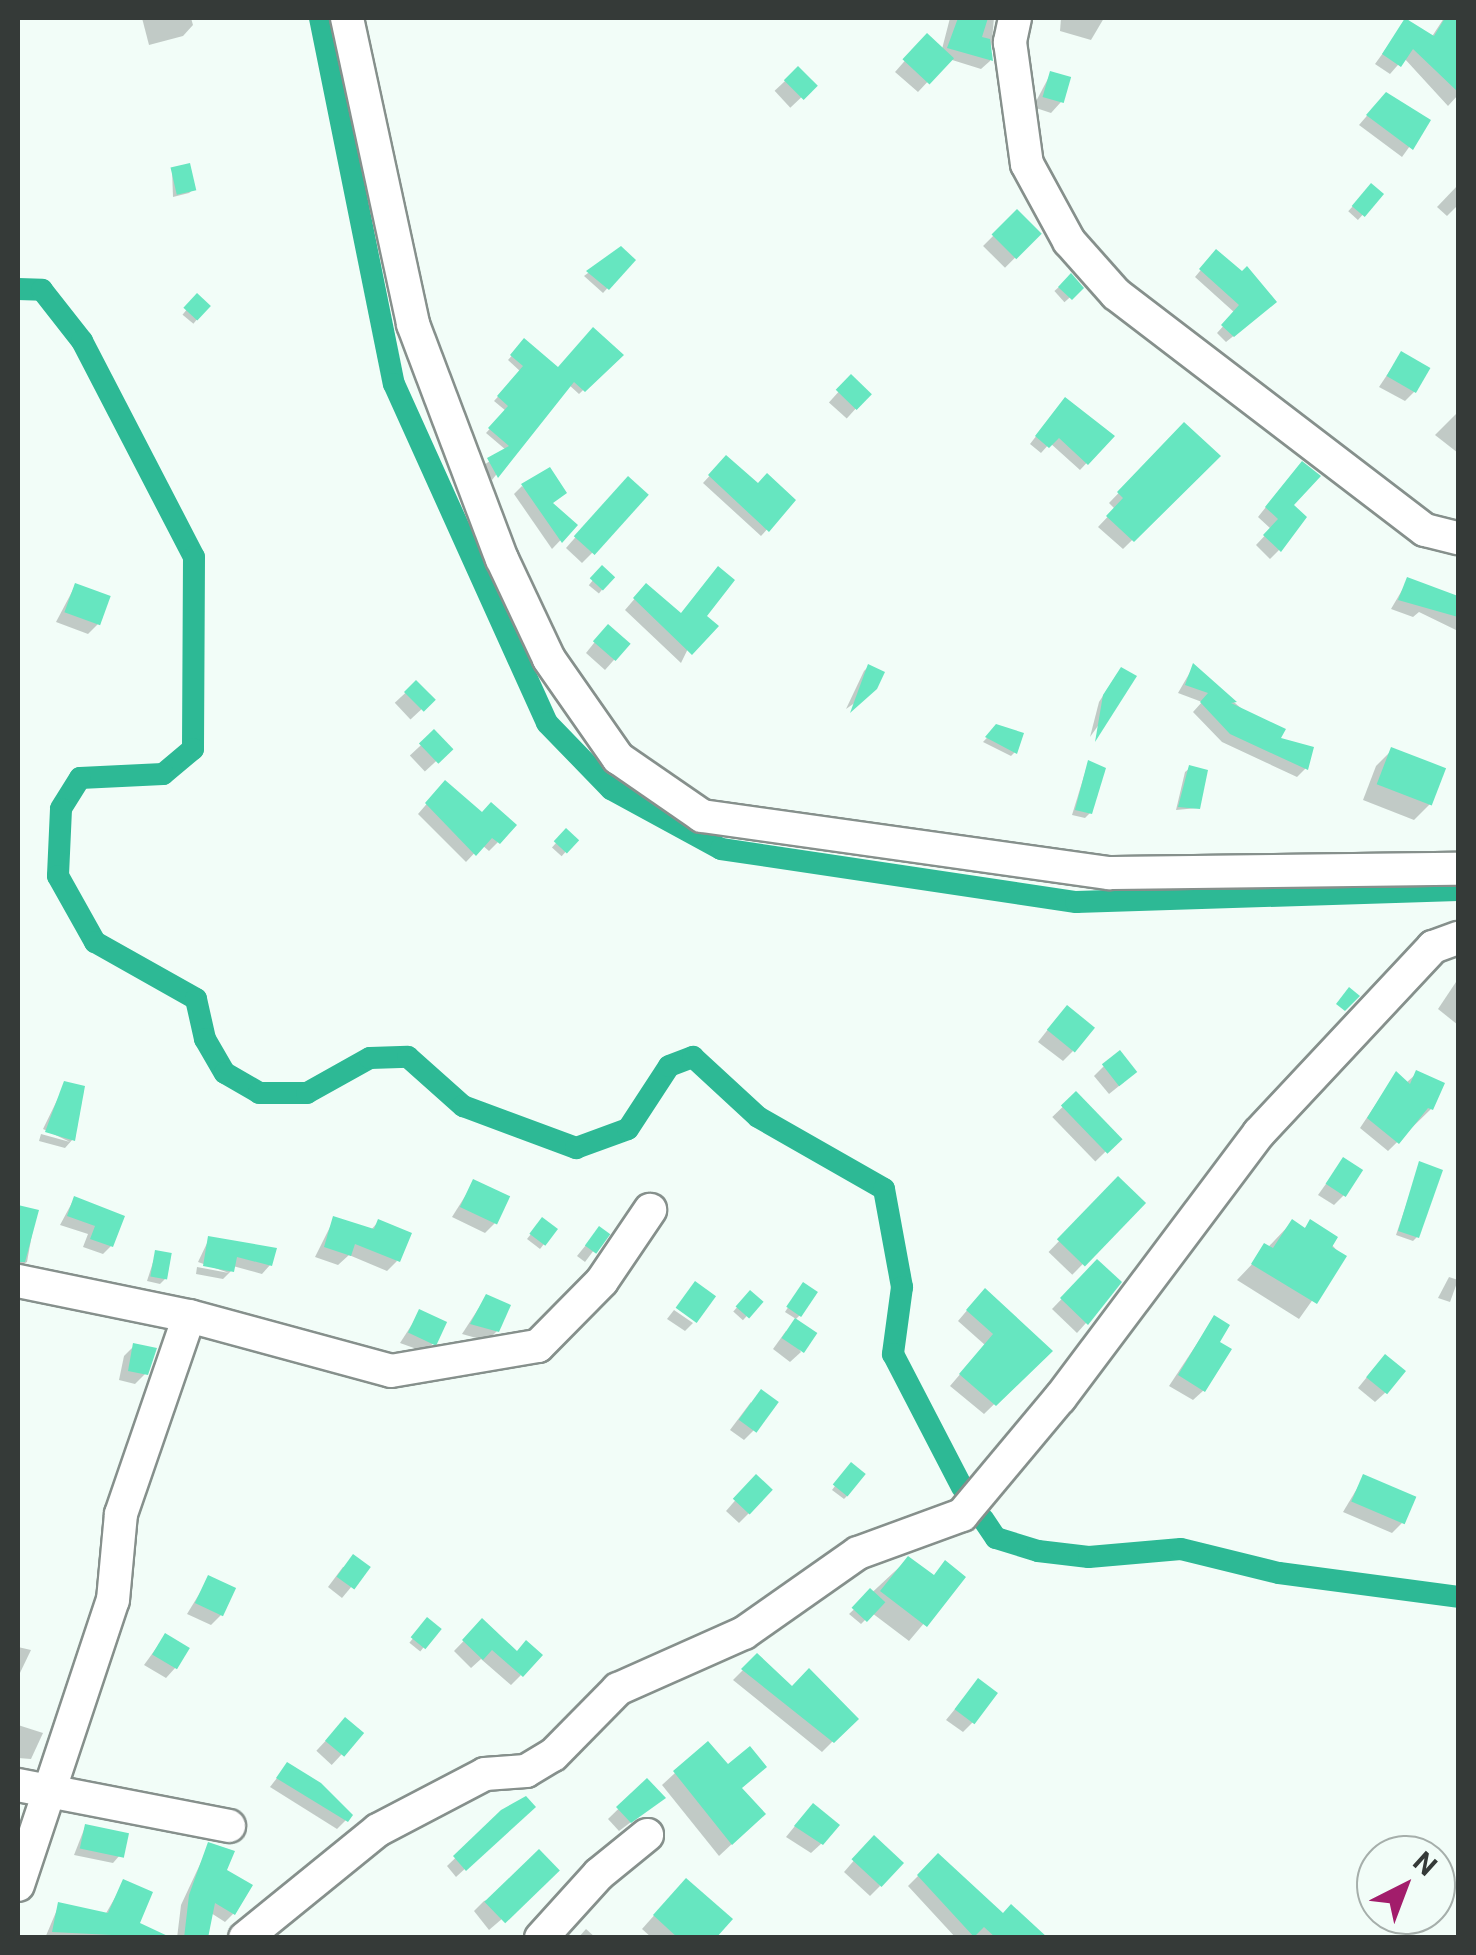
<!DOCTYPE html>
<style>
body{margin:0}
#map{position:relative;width:1476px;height:1955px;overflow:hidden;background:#f2fdf8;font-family:Roboto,sans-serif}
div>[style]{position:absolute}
.shadow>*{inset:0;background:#0003;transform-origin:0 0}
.canal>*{height:22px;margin:-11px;padding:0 11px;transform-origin:11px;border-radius:11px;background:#2db995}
.building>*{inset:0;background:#66e6c0;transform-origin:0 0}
.roads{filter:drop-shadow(2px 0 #86908c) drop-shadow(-2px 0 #86908c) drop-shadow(0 2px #86908c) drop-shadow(0 -2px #86908c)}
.minor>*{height:32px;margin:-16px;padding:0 16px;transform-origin:16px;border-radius:16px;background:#fff}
span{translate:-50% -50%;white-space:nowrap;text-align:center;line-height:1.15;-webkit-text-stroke:8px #f2fdf8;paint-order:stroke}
.frame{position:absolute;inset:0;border:20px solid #353a38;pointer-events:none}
.north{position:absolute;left:1356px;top:1835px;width:100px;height:100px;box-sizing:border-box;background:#f2fdf8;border:2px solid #a6afab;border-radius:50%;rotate:42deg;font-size:28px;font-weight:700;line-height:40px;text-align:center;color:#353a38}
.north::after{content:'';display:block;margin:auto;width:35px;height:45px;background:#a21d6b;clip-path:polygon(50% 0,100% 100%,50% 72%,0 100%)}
</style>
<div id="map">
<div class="shadow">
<i style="clip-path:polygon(142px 18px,191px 18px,193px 25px,183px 36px,149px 45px)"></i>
<i style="clip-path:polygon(950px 18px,994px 18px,990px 61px,981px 69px,949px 59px,918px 92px,895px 72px,917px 47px,942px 49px)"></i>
<i style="clip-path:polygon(1061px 18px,1104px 18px,1091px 40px,1060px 31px)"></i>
<i style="clip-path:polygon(1444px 18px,1458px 18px,1450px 55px,1458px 63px,1458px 95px,1448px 106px,1404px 58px,1390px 74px,1375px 64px,1406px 21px,1431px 38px)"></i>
<i style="left:798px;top:69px;width:23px;height:32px;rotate:47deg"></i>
<i style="clip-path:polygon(1051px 73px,1061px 102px,1051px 113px,1033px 107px)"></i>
<i style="clip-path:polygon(1378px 103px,1428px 121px,1402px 157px,1359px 125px)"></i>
<i style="clip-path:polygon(172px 170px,194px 189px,189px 193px,173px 197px)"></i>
<i style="clip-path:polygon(1458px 185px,1458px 205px,1447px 216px,1437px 207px)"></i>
<i style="left:1371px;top:186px;width:13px;height:34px;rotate:42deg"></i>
<i style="left:1017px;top:212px;width:31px;height:48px;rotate:45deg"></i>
<i style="clip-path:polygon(1210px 259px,1267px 309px,1226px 342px,1217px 333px,1235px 313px,1195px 277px)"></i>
<i style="clip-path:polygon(633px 260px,603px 293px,584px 276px,588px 273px)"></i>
<i style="left:1070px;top:277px;width:15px;height:21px;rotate:48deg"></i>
<i style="left:197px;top:297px;width:14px;height:23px;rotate:39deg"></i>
<i style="clip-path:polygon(525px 341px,558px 370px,620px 355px,579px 394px,568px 384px,492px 480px,484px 465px,506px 450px,486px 433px,506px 411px,494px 401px,521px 372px,508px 360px)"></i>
<i style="clip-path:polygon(1401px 354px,1415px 391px,1405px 401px,1379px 387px)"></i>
<i style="left:851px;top:378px;width:24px;height:33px;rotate:42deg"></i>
<i style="clip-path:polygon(1058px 408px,1111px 437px,1080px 470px,1050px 443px,1041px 453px,1030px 444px)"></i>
<i style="clip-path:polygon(1458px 412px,1458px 453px,1435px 435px)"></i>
<i style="clip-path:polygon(1184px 425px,1218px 456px,1123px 549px,1098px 527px,1115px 509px,1109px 503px)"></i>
<i style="clip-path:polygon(726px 458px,758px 486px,793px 500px,761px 536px,703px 483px)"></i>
<i style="clip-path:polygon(1293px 473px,1279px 550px,1270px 559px,1256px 545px,1271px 529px,1258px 517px)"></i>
<i style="clip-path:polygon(522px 486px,575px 525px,552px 549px,514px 494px)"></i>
<i style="clip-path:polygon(618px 489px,592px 553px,582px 563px,566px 548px)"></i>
<i style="left:602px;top:569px;width:13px;height:21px;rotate:39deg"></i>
<i style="clip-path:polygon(1408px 580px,1458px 598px,1458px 631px,1419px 612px,1413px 617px,1391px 609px)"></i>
<i style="clip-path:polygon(75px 586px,98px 624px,88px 634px,56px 622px)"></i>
<i style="clip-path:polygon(637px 596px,680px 616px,704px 616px,681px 663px,625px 610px)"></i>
<i style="clip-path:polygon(598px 638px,628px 644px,605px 670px,586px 653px)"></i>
<i style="clip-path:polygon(868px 667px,869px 693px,846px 709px,864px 671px)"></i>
<i style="clip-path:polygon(1193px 667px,1277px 739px,1311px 748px,1305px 769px,1297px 777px,1222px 742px,1193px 712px,1202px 702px,1178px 693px)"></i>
<i style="clip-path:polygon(1117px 674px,1133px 677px,1090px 737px,1099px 702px)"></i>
<i style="left:416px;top:683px;width:23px;height:29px;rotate:47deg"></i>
<i style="clip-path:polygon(997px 727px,1015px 752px,1011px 756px,983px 742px)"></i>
<i style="left:434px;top:733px;width:22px;height:33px;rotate:47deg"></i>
<i style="clip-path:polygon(1392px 750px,1430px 804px,1414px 820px,1363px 800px,1376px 766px)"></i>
<i style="clip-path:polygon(1088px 763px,1090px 813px,1085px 818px,1072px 815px)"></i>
<i style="clip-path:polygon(1190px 768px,1198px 808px,1176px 810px,1185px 772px)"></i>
<i style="clip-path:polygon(437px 792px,482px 815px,498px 842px,489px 851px,482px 845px,466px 862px,418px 814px)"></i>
<i style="left:566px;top:832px;width:13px;height:21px;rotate:42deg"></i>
<i style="clip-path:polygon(1458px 979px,1458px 1025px,1438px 1009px)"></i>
<i style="clip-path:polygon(1057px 1018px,1073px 1051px,1063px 1061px,1038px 1042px)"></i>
<i style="clip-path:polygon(1104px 1066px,1124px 1082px,1109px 1094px,1094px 1076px)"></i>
<i style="clip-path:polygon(1417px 1073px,1431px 1109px,1388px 1151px,1360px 1128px,1396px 1074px,1406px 1083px)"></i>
<i style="clip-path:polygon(65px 1084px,73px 1139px,65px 1148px,39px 1141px,41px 1134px,70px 1142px,43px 1129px)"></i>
<i style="left:1076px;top:1094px;width:62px;height:33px;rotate:46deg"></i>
<i style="clip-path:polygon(1343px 1160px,1344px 1195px,1334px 1205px,1318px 1195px)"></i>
<i style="clip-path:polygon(1420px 1164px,1417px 1237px,1413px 1241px,1396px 1235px)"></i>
<i style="left:1118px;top:1180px;width:33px;height:100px;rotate:44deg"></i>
<i style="clip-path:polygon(474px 1182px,495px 1223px,485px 1233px,452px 1217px)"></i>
<i style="clip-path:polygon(74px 1199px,111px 1246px,103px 1254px,83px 1247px,88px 1234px,60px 1225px)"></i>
<i style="clip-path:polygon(18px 1208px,36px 1212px,27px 1262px,18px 1267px)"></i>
<i style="clip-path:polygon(334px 1219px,370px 1231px,378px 1222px,397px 1261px,387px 1271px,349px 1255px,338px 1265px,315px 1257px)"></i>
<i style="clip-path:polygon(1292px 1222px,1303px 1230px,1311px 1222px,1343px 1257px,1299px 1319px,1237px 1280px)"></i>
<i style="clip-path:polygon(538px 1225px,544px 1244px,540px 1249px,527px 1239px)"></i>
<i style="clip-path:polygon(599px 1229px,606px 1234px,585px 1262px,577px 1256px)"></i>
<i style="clip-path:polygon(209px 1239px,270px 1265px,262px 1274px,233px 1266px,232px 1270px,223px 1279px,196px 1274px,197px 1267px,229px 1273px,198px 1262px)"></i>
<i style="clip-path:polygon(156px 1253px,165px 1279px,160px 1284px,147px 1281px)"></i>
<i style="clip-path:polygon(1097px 1262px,1086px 1323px,1077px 1333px,1052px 1309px)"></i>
<i style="clip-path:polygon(1449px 1277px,1458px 1280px,1450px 1302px,1438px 1298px)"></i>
<i style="clip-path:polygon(800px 1289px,800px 1315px,796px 1319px,785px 1312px)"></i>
<i style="left:750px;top:1293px;width:13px;height:25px;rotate:42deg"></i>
<i style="clip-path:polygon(486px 1297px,497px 1331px,487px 1341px,462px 1334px)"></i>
<i style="clip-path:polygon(975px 1301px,1049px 1351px,984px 1414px,950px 1386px,985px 1345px,958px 1321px)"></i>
<i style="clip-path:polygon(674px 1310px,693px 1323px,685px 1331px,667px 1319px)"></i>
<i style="clip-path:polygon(420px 1312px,435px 1341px,425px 1352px,400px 1343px)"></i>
<i style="clip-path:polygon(1214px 1318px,1216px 1342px,1204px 1390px,1193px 1400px,1169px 1386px)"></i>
<i style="clip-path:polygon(786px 1331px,801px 1352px,790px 1362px,773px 1349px)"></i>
<i style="clip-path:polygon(134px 1346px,146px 1373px,135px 1384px,119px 1380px,124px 1356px)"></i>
<i style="clip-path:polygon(1375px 1367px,1386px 1392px,1375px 1402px,1358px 1388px)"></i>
<i style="clip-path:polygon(751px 1402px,754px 1430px,744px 1440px,730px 1430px)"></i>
<i style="clip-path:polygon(847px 1470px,848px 1495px,844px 1499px,832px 1490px)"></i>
<i style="clip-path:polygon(1364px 1477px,1402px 1523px,1392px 1533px,1343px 1512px)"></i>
<i style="clip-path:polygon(746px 1488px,749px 1513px,739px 1523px,726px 1511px)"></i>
<i style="clip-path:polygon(908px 1559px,932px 1577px,963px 1577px,909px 1641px,872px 1613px,861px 1624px,849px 1614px)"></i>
<i style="clip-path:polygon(343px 1567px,367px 1568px,342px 1598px,328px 1587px)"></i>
<i style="clip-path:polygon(209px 1578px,221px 1615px,211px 1625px,187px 1614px)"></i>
<i style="left:427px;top:1621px;width:14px;height:28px;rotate:39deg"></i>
<i style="clip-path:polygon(482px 1622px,521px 1675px,511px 1685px,481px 1659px,471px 1668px,454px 1651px)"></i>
<i style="clip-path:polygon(165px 1636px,176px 1667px,166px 1678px,144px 1665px)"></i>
<i style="clip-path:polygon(18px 1647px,31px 1650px,18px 1677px)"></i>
<i style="clip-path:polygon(757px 1656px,791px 1690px,855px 1719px,822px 1752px,733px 1680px)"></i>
<i style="clip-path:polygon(978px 1681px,973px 1722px,963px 1732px,946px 1720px)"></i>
<i style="left:345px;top:1720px;width:21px;height:42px;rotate:43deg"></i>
<i style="clip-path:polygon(18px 1725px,43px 1733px,31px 1759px,18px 1758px)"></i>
<i style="clip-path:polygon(287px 1765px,346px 1820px,337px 1829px,270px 1787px)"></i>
<i style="clip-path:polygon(675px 1773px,740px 1789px,750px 1827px,719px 1856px,662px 1785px)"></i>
<i style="clip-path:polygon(647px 1781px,663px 1798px,619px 1831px,608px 1819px)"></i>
<i style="clip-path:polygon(532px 1807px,456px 1877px,447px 1866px,503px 1812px)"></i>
<i style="clip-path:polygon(803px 1816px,822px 1843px,811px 1853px,786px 1837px)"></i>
<i style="clip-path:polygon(85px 1827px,120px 1855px,113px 1863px,74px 1855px)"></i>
<i style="clip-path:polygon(209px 1845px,224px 1871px,233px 1914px,225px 1922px,211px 1913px,205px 1938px,177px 1938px,181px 1905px)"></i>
<i style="clip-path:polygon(864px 1849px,880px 1886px,870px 1896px,844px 1872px)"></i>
<i style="clip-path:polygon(938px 1856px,1003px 1916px,1031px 1938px,956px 1938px,908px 1886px)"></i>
<i style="clip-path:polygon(546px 1881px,489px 1930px,474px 1911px,484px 1901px)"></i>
<i style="clip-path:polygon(124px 1882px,140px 1934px,155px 1938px,45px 1938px,59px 1905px,105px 1915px)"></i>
<i style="clip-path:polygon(674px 1893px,713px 1938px,652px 1938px,642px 1929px)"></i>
<i style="clip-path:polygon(586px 1929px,596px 1938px,578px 1938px)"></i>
</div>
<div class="canal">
<i style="left:320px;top:18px;width:373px;rotate:78.6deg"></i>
<i style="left:394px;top:384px;width:372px;rotate:65.7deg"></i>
<i style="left:547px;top:723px;width:92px;rotate:45.9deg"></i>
<i style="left:611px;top:789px;width:125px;rotate:28.6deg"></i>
<i style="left:721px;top:849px;width:359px;rotate:8.5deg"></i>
<i style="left:1076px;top:902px;width:382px;rotate:-1.8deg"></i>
<i style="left:18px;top:289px;width:24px;rotate:2deg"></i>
<i style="left:42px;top:290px;width:65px;rotate:51.9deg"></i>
<i style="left:82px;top:341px;width:243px;rotate:62.6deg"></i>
<i style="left:194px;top:557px;width:192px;rotate:90.3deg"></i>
<i style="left:193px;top:749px;width:39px;rotate:140deg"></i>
<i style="left:163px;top:774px;width:83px;rotate:177.2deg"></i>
<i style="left:80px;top:778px;width:36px;rotate:122deg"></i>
<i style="left:61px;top:809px;width:67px;rotate:92.6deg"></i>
<i style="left:58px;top:876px;width:76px;rotate:60.7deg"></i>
<i style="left:95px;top:942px;width:116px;rotate:29.4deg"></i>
<i style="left:196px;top:999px;width:41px;rotate:77.3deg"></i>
<i style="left:205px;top:1039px;width:39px;rotate:60deg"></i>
<i style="left:225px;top:1073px;width:39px;rotate:30deg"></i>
<i style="left:259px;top:1093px;width:48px"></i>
<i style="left:307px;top:1093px;width:72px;rotate:-29.1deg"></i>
<i style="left:370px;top:1058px;width:38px;rotate:-2deg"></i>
<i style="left:408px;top:1057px;width:74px;rotate:41.7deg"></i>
<i style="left:463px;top:1106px;width:121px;rotate:20.4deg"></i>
<i style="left:576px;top:1148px;width:55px;rotate:-20.1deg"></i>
<i style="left:628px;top:1129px;width:75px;rotate:-56.9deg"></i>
<i style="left:669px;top:1066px;width:26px;rotate:-21deg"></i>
<i style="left:693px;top:1057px;width:88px;rotate:42.7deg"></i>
<i style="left:758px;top:1117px;width:145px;rotate:29.7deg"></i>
<i style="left:884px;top:1189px;width:100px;rotate:79.6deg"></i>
<i style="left:902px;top:1287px;width:68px;rotate:97.7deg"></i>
<i style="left:893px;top:1354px;width:150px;rotate:62.6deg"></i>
<i style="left:983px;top:1519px;width:23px;rotate:56deg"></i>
<i style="left:996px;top:1538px;width:44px;rotate:17.2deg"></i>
<i style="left:1038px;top:1551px;width:51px;rotate:6.7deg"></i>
<i style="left:1089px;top:1557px;width:92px;rotate:-5deg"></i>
<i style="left:1181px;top:1549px;width:101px;rotate:13.8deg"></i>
<i style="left:1279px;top:1573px;width:181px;rotate:7.6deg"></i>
</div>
<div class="building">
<i style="clip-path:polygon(958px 18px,988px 18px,982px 37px,990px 39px,993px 61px,947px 48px)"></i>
<i style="clip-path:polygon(1405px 18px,1434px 36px,1445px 18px,1458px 18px,1458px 92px,1413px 49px,1401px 67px,1382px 54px)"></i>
<i style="left:927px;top:33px;width:37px;height:36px;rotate:43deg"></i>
<i style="left:798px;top:66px;width:28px;height:20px;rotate:45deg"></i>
<i style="left:1050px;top:71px;width:22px;height:27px;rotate:16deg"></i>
<i style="clip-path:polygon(1386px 92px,1431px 120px,1413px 150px,1366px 115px)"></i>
<i style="left:190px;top:163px;width:28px;height:20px;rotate:77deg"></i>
<i style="left:1371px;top:183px;width:17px;height:30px;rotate:40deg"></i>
<i style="left:1017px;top:209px;width:35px;height:36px;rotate:45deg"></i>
<i style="clip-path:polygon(621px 246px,636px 260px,609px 290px,586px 271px)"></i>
<i style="clip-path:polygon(1216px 249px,1242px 271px,1247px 266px,1277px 302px,1234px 337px,1221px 325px,1239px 305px,1199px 269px)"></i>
<i style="clip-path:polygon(1071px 273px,1084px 288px,1072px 300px,1058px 287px)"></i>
<i style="left:197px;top:293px;width:19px;height:20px;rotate:43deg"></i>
<i style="clip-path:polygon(593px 327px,624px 355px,585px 392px,574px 382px,498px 478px,487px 458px,509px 446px,488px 428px,508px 406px,497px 396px,523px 366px,510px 355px,524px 338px,558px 367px)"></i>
<i style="left:1401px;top:351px;width:34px;height:29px;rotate:30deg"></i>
<i style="left:851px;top:374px;width:29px;height:22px;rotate:44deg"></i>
<i style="clip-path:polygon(1065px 397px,1115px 436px,1088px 465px,1059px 438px,1049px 448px,1035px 436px)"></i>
<i style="clip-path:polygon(1184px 422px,1221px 456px,1134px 542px,1106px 516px,1123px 498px,1117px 492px)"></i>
<i style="clip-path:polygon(726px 455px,758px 483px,767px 473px,796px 500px,769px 532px,708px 475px)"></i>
<i style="clip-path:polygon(1302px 461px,1321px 476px,1294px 505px,1307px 517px,1281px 552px,1263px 535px,1278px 519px,1265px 507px)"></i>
<i style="clip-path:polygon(550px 467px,567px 493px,553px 503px,578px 525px,562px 543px,521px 484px)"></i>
<i style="left:628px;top:476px;width:28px;height:81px;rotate:42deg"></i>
<i style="left:602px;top:565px;width:18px;height:18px;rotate:43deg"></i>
<i style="clip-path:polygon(718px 566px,735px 580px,707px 616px,719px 626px,692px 655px,633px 598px,646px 583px,681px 613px)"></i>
<i style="clip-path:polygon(1407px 577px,1458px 596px,1458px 617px,1398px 600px)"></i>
<i style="left:75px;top:583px;width:38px;height:31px;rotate:20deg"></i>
<i style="left:608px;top:624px;width:30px;height:23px;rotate:41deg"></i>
<i style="clip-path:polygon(1193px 663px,1237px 702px,1231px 703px,1286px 729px,1281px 738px,1314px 747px,1308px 770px,1230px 734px,1200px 702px,1208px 693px,1185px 685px)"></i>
<i style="clip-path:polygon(868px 664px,885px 672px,877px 689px,850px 713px)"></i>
<i style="clip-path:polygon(1121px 667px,1137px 676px,1095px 742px,1103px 695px)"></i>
<i style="left:416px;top:680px;width:28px;height:17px;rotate:45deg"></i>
<i style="clip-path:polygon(996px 724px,1024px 733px,1017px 754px,985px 737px)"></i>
<i style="left:434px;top:729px;width:28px;height:21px;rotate:46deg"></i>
<i style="left:1391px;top:747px;width:59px;height:40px;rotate:21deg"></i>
<i style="clip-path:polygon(1088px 760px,1106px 768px,1092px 814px,1075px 810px)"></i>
<i style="clip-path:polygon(1189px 765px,1208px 770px,1200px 809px,1178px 807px)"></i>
<i style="clip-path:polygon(445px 780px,482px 812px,491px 802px,517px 825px,500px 844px,492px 838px,476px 856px,425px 803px)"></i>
<i style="left:566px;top:828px;width:18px;height:18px;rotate:43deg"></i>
<i style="clip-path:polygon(1349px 987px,1360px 996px,1345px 1011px,1336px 1004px)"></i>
<i style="left:1067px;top:1005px;width:36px;height:32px;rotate:39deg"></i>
<i style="left:1120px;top:1050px;width:28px;height:23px;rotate:52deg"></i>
<i style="clip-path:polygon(1416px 1070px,1445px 1083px,1433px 1110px,1428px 1108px,1399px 1144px,1367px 1118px,1396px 1071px,1410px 1084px)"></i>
<i style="clip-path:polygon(64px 1081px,85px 1086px,75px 1141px,45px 1132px)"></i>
<i style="left:1076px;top:1091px;width:67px;height:21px;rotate:46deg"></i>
<i style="left:1343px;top:1157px;width:24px;height:32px;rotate:33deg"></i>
<i style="clip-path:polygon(1419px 1161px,1443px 1170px,1419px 1238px,1398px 1231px)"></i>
<i style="left:1118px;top:1176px;width:39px;height:88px;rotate:44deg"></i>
<i style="left:473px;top:1179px;width:41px;height:31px;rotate:25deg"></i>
<i style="clip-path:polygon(74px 1196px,125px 1216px,113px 1247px,90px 1239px,95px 1226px,67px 1216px)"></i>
<i style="clip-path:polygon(18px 1205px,39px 1210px,25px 1262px,18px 1262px)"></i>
<i style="clip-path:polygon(333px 1216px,374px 1229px,378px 1219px,412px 1233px,400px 1262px,355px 1244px,351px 1256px,324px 1247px)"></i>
<i style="left:542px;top:1217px;width:20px;height:21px;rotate:37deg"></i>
<i style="clip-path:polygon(1292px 1219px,1305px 1228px,1310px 1219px,1338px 1237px,1332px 1247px,1347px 1256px,1317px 1304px,1251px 1264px,1264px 1243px,1273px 1248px)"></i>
<i style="left:599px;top:1226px;width:14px;height:24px;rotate:36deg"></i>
<i style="clip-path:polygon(208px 1236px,277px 1248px,272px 1266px,237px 1257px,234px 1272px,203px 1266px)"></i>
<i style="left:155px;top:1250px;width:17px;height:27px;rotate:10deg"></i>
<i style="clip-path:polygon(1097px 1259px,1122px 1282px,1088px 1325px,1060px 1298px)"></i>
<i style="left:695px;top:1281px;width:26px;height:33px;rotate:36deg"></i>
<i style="left:803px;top:1282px;width:18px;height:30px;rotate:34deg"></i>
<i style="clip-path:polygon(985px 1288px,1053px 1351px,996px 1406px,959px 1374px,993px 1334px,966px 1310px)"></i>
<i style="left:750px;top:1290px;width:18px;height:22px;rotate:41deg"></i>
<i style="clip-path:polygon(486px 1294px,511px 1305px,499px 1332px,470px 1324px)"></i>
<i style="left:419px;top:1309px;width:31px;height:26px;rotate:25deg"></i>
<i style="clip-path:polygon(1214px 1315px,1230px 1325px,1220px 1342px,1232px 1349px,1205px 1392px,1178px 1375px)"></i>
<i style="left:795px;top:1318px;width:27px;height:24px;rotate:34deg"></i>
<i style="clip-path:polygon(133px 1343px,157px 1348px,148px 1375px,128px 1371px)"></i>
<i style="left:1385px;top:1354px;width:27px;height:30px;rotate:39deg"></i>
<i style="left:761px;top:1389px;width:22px;height:38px;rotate:36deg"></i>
<i style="left:851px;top:1462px;width:19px;height:29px;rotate:39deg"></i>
<i style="left:756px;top:1474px;width:23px;height:34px;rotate:43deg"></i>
<i style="left:1363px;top:1474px;width:58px;height:30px;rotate:23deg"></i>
<i style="left:353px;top:1554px;width:22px;height:28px;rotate:36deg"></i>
<i style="clip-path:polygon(908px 1556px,934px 1575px,945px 1560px,966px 1577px,927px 1627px,880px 1591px)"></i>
<i style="left:208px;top:1575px;width:31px;height:31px;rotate:25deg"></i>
<i style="left:870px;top:1588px;width:21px;height:27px;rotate:43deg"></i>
<i style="left:427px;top:1617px;width:19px;height:26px;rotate:39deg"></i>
<i style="clip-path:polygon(482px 1618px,517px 1651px,526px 1640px,543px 1655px,523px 1677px,492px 1650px,483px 1660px,462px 1640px)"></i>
<i style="left:165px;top:1633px;width:29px;height:25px;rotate:31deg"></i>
<i style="clip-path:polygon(757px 1653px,792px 1686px,809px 1668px,859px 1719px,834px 1743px,741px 1669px)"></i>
<i style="left:978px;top:1678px;width:25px;height:39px;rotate:37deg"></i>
<i style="left:345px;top:1717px;width:25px;height:31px;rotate:40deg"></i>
<i style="clip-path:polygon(708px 1741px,728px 1764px,750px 1746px,767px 1767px,742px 1788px,766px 1814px,732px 1845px,673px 1771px)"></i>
<i style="clip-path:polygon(287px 1762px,321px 1783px,353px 1815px,348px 1822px,276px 1778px)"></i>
<i style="clip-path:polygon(647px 1778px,666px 1798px,631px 1823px,616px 1807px)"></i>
<i style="clip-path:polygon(526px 1796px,536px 1807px,466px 1871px,453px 1856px,501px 1810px)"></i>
<i style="clip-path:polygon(813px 1803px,840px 1825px,823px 1845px,794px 1826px)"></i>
<i style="left:85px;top:1824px;width:45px;height:25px;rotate:12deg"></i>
<i style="left:874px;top:1835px;width:41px;height:33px;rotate:43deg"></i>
<i style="clip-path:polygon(208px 1842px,235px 1851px,227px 1870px,253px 1885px,235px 1915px,215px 1903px,208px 1938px,184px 1938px,189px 1895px)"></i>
<i style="left:539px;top:1849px;width:30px;height:76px;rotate:46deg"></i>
<i style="clip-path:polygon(938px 1853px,1003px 1913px,1011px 1904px,1048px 1938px,996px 1938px,984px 1927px,974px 1937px,917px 1875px)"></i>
<i style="clip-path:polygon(686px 1878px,733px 1919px,716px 1938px,678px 1938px,653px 1915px)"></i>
<i style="clip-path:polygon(123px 1879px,153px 1892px,140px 1923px,172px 1938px,52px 1932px,58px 1902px,108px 1913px)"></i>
</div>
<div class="roads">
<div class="minor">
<i style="left:347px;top:18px;width:313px;rotate:77.8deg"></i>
<i style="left:413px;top:324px;width:251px;rotate:69.3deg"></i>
<i style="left:502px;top:559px;width:110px;rotate:64.8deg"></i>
<i style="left:549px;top:659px;width:121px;rotate:55.1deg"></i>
<i style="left:618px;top:758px;width:102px;rotate:34.6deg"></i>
<i style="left:702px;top:816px;width:411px;rotate:8deg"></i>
<i style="left:1109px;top:873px;width:349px;rotate:-0.7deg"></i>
<i style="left:1015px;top:18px;width:25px;rotate:102deg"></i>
<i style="left:1010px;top:42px;width:123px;rotate:82.1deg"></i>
<i style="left:1027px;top:164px;width:88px;rotate:61.4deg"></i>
<i style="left:1069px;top:241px;width:71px;rotate:48.4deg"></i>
<i style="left:1116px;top:294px;width:389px;rotate:37.4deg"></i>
<i style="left:1425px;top:530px;width:34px;rotate:14deg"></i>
<i style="left:18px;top:1281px;width:175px;rotate:11.6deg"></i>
<i style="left:189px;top:1316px;width:209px;rotate:15.2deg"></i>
<i style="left:391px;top:1371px;width:149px;rotate:-9.7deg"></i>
<i style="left:538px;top:1346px;width:91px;rotate:-45.4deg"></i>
<i style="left:602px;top:1281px;width:86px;rotate:-55.9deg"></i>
<i style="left:18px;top:1785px;width:215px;rotate:11deg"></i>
<i style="left:18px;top:1885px;width:300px;rotate:-71.6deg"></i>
<i style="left:113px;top:1600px;width:86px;rotate:-84.7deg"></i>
<i style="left:121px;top:1514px;width:209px;rotate:-71deg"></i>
<i style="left:245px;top:1938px;width:171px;rotate:-39.1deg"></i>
<i style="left:378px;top:1830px;width:121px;rotate:-27.6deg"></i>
<i style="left:485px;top:1774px;width:41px;rotate:-4.2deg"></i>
<i style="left:526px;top:1771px;width:31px;rotate:-31deg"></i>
<i style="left:553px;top:1755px;width:93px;rotate:-45.4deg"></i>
<i style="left:618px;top:1689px;width:138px;rotate:-24deg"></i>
<i style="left:744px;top:1633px;width:139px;rotate:-35.1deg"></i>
<i style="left:858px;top:1553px;width:111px;rotate:-20.1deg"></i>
<i style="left:962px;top:1515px;width:153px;rotate:-50.1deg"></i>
<i style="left:1060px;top:1398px;width:331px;rotate:-53.1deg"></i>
<i style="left:1259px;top:1133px;width:255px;rotate:-46.9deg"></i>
<i style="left:1433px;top:947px;width:27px;rotate:-20deg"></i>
<i style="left:541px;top:1938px;width:86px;rotate:-47.8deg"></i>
<i style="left:599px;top:1874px;width:62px;rotate:-39.1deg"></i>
</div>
</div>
<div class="frame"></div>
<div class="north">N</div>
</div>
